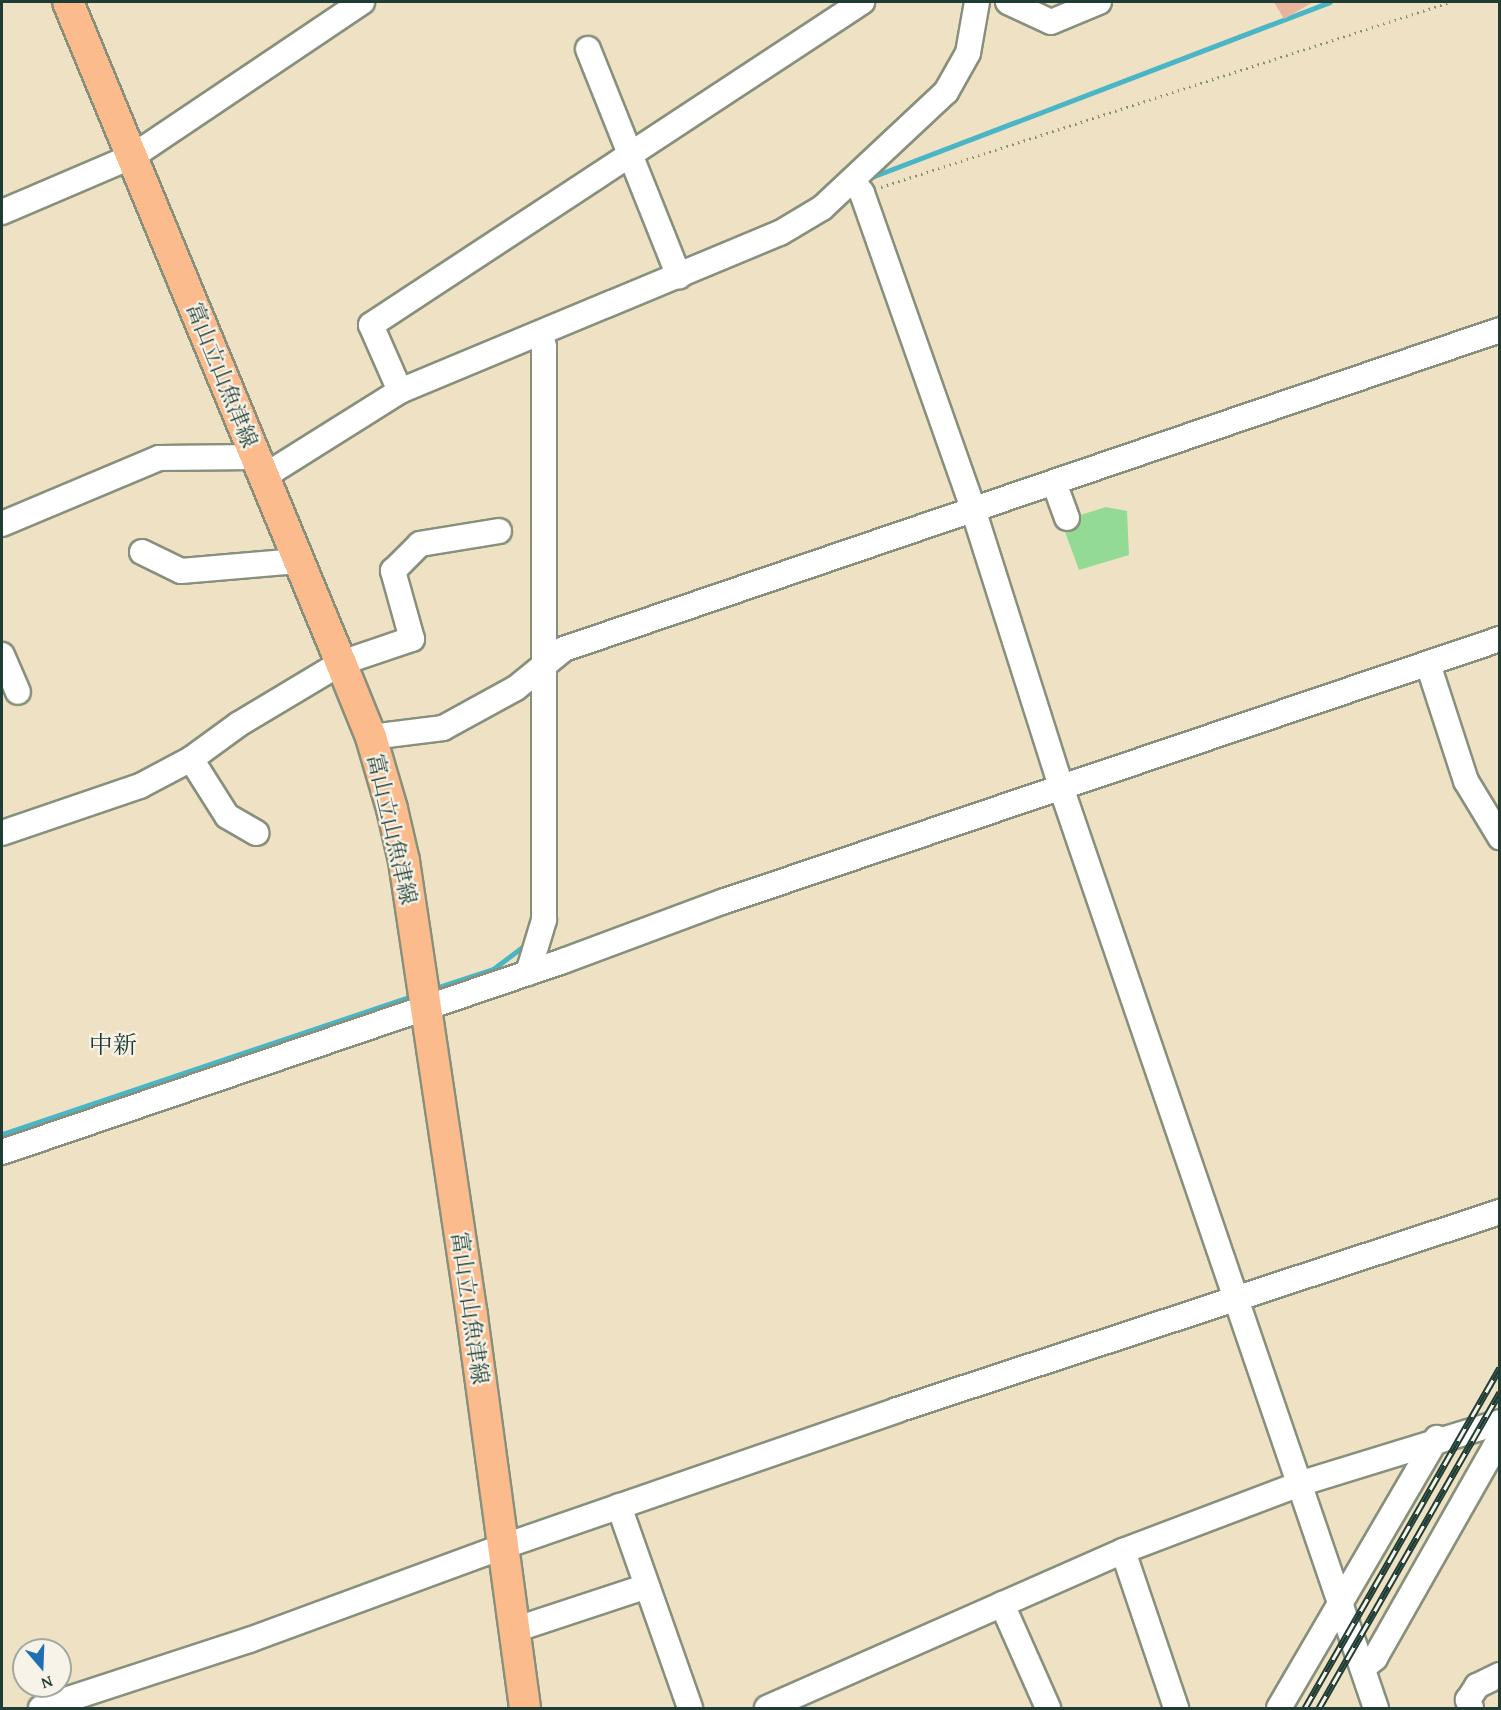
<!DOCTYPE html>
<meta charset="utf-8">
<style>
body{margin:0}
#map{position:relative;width:1501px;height:1710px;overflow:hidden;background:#efe2c4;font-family:"Gentium Book Plus","Noto Serif JP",serif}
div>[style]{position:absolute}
.green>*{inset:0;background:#93db95}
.stream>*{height:5px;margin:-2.5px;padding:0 2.5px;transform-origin:2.5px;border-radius:2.5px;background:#4ab6c5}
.building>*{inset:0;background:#e7b59b}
.path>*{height:3px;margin-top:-1.5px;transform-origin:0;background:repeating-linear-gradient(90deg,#87907c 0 1.5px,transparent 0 6px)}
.roads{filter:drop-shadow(2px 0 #87907c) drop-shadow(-2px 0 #87907c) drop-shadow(0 2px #87907c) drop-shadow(0 -2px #87907c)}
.minor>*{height:24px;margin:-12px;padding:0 12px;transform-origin:12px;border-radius:12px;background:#fff}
.major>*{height:30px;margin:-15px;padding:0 15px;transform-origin:15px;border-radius:15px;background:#fbbb8c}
.rail>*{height:7px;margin-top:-3.5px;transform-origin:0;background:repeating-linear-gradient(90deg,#f7f3e8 0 14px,#1f3d34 0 28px);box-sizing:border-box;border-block:2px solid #1f3d34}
span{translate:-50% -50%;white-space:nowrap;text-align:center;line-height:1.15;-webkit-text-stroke:4.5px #f7f3e8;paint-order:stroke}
.street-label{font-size:22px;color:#1f3d34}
.neighbourhood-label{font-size:24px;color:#1f3d34}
.frame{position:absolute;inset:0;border:3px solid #1f3d34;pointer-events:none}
.north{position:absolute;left:12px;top:1638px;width:60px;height:60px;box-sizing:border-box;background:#f7f3e8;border:2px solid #a1aaa0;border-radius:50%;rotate:161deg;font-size:16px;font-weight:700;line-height:24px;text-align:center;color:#1f3d34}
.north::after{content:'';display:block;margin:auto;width:21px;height:27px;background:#1f6fb2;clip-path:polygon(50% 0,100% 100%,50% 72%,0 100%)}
</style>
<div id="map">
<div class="green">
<i style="clip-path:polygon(1106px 507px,1127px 511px,1129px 555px,1079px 570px,1061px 521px)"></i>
</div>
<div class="stream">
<i style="left:869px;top:178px;width:493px;rotate:-20.9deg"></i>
<i style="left:432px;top:989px;width:64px;rotate:-18.2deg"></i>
<i style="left:493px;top:969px;width:40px;rotate:-37deg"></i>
<i style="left:2px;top:1134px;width:436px;rotate:-18.6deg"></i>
</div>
<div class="building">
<i style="clip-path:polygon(1274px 2px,1313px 2px,1284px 19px)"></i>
</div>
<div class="path">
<i style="left:881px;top:187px;width:598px;rotate:-18.01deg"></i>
</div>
<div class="roads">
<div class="minor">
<i style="left:1008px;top:2px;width:47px;rotate:24.9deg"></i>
<i style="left:1051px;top:22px;width:52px;rotate:-22.6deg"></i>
<i style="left:588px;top:49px;width:245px;rotate:68.2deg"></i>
<i style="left:854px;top:182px;width:14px;rotate:54deg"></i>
<i style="left:862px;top:193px;width:335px;rotate:70.6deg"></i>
<i style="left:973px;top:509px;width:295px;rotate:72.4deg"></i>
<i style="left:1062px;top:790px;width:970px;rotate:71.12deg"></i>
<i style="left:2px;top:212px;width:142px;rotate:-23.1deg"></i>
<i style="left:133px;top:156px;width:276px;rotate:-33.9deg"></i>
<i style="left:400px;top:391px;width:72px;rotate:-113.7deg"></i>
<i style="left:371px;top:325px;width:588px;rotate:-33.34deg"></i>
<i style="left:263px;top:477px;width:162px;rotate:-32.1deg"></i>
<i style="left:400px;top:391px;width:412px;rotate:-22.6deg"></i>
<i style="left:780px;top:233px;width:49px;rotate:-30.8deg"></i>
<i style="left:822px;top:208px;width:170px;rotate:-43.1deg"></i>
<i style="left:946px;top:92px;width:45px;rotate:-60.6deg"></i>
<i style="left:968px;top:53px;width:52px;rotate:-80deg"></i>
<i style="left:1055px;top:485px;width:35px;rotate:70deg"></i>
<i style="left:2px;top:524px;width:170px;rotate:-22.8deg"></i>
<i style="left:159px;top:458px;width:96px;rotate:-0.6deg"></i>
<i style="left:142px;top:552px;width:43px;rotate:26deg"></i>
<i style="left:181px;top:571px;width:117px;rotate:-4.9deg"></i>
<i style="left:2px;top:655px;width:40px;rotate:66.6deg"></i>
<i style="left:1428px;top:664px;width:123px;rotate:72deg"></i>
<i style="left:1466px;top:781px;width:66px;rotate:58.7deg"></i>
<i style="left:371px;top:737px;width:73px;rotate:-7.1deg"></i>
<i style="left:443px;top:728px;width:83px;rotate:-28.7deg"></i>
<i style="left:516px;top:688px;width:62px;rotate:-39.1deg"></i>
<i style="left:564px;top:649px;width:989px;rotate:-18.82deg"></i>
<i style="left:191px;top:759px;width:67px;rotate:57.7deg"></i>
<i style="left:227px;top:816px;width:34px;rotate:30deg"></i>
<i style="left:2px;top:833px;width:146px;rotate:-18.8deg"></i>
<i style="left:140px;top:786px;width:58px;rotate:-27.9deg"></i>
<i style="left:191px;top:759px;width:59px;rotate:-36.1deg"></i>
<i style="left:239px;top:724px;width:119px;rotate:-30.9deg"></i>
<i style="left:341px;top:663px;width:75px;rotate:-18.7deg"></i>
<i style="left:412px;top:639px;width:71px;rotate:-105.6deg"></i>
<i style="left:393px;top:571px;width:38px;rotate:-45deg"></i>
<i style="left:420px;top:544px;width:80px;rotate:-9.3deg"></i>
<i style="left:528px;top:973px;width:55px;rotate:-73.2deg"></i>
<i style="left:544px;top:920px;width:573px;rotate:-90deg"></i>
<i style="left:544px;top:347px;width:13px;rotate:-103deg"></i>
<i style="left:2px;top:1152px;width:593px;rotate:-18.8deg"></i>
<i style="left:563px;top:961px;width:170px;rotate:-20.4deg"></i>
<i style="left:722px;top:902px;width:821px;rotate:-18.68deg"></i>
<i style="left:619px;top:1506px;width:214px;rotate:70.6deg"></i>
<i style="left:1123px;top:1551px;width:166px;rotate:71.3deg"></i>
<i style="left:1002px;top:1604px;width:114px;rotate:66.1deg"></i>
<i style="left:514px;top:1630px;width:140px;rotate:-18.3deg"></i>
<i style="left:1363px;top:1668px;width:16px;rotate:-40deg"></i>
<i style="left:1375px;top:1658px;width:253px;rotate:-60.4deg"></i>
<i style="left:41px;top:1708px;width:219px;rotate:-18.1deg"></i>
<i style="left:249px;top:1640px;width:270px;rotate:-20.2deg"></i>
<i style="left:502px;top:1547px;width:418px;rotate:-19.1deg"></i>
<i style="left:897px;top:1410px;width:635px;rotate:-18.18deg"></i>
<i style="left:767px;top:1708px;width:389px;rotate:-23.8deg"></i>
<i style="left:1123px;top:1551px;width:191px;rotate:-20.8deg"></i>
<i style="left:1302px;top:1483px;width:207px;rotate:-17.1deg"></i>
<i style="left:1279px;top:1708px;width:313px;rotate:-59.7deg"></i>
<i style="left:1471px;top:1708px;width:9px;rotate:-111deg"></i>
<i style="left:1468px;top:1700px;width:17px;rotate:-57deg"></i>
<i style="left:1477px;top:1686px;width:25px;rotate:-26deg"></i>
</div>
<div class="major">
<i style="left:68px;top:2px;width:715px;rotate:67.56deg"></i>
<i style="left:341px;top:663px;width:80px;rotate:67.9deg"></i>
<i style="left:371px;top:737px;width:75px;rotate:73.7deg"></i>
<i style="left:392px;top:809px;width:53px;rotate:77deg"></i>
<i style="left:404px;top:861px;width:460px;rotate:81.5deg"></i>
<i style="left:472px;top:1316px;width:396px;rotate:82.3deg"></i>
</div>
</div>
<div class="rail">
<i style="left:1305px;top:1708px;width:392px;rotate:-60.2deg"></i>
<i style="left:1319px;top:1708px;width:364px;rotate:-60.2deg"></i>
</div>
<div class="street-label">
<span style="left:222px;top:375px;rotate:68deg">富山立山魚津線</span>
<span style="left:392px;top:829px;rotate:77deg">富山立山魚津線</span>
<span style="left:470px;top:1308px;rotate:82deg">富山立山魚津線</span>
</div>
<div class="neighbourhood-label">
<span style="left:113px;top:1045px">中新</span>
</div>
<div class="frame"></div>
<div class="north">N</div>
</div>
